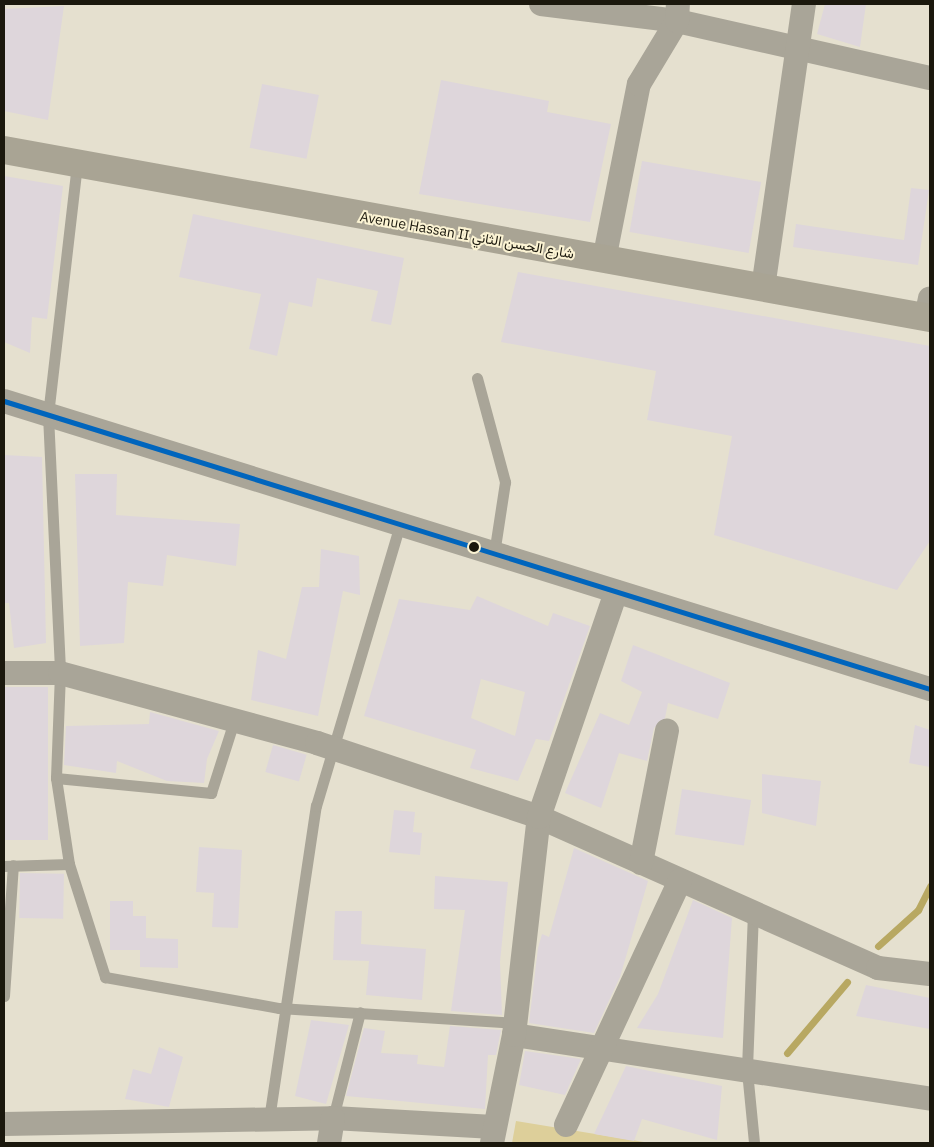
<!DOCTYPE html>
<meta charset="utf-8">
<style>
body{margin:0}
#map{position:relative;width:934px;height:1147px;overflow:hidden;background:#e5e0cf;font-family:"IBM Plex Sans",Vazirmatn,sans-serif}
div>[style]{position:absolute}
.green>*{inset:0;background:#ddcf9a}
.stream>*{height:7px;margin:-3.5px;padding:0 3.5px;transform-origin:3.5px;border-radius:3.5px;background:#b8a862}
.building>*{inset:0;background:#ded6db;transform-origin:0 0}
.lane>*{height:11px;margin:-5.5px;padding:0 5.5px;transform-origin:5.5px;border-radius:5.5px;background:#a9a598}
.street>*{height:24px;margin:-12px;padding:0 12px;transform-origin:12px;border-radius:12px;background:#a9a598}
.secondary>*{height:28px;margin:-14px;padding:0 14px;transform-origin:14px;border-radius:14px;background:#a9a494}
.bus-1>*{height:5px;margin:-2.5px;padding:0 2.5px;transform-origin:2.5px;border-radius:2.5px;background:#0065bd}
.dots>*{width:14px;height:14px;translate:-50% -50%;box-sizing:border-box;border:2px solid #fbf3d3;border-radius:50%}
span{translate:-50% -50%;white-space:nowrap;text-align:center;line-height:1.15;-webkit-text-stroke:4px #fbf3d3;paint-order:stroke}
.street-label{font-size:14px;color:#1b180d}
.frame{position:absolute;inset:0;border:5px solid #1b180d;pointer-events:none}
</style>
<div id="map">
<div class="green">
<i style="clip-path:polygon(516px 1121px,650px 1143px,512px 1143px)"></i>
</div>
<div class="stream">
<i style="left:878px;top:946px;width:54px;rotate:-42deg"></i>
<i style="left:918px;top:910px;width:27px;rotate:-63deg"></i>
<i style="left:787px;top:1053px;width:93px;rotate:-49.8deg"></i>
</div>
<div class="building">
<i style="clip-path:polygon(825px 4px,866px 4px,860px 47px,817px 34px)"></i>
<i style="clip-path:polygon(64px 6px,48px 120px,4px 111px,4px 9px)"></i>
<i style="clip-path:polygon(441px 80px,549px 101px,547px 112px,611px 124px,590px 222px,419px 194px)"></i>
<i style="left:262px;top:84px;width:58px;height:65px;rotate:11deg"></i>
<i style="left:642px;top:161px;width:121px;height:72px;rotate:10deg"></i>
<i style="clip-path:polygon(4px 176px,63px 186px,47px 319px,32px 317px,30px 353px,4px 342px)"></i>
<i style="clip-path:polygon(911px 188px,929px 190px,918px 265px,793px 247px,796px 224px,904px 240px)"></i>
<i style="clip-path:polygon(193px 214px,404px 258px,391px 325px,371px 321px,378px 291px,317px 278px,312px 307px,289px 302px,277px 356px,249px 349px,261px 294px,179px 277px)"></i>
<i style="clip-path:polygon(518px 272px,930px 346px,930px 541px,897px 590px,714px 535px,732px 436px,647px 420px,656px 371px,501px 342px)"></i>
<i style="clip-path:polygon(4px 455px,42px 457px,46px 643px,14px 648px,9px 603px,4px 603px)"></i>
<i style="clip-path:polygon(75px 474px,117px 474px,116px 515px,240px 524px,236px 566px,167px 555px,163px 586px,128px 582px,124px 643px,80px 646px)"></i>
<i style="clip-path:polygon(321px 549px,359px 556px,360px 595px,343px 591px,318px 716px,251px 700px,258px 650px,286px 659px,302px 587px,319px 587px)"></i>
<i style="clip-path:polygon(evenodd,477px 596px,548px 626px,553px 613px,590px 626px,549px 741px,536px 739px,518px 781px,470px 768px,476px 750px,364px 716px,399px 599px,470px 610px,477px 596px,481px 679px,525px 692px,515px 736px,471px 718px,481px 679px)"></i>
<i style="clip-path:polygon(633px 645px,730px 683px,718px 719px,668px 703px,665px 718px,654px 728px,647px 761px,619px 753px,601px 808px,565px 793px,600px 713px,629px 725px,642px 692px,621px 681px)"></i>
<i style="left:4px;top:687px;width:44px;height:153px"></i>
<i style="clip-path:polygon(150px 712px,219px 731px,207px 759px,204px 783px,167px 781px,117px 761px,116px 773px,64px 765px,66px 726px,149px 724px)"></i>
<i style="clip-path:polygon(915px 725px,930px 730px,930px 767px,909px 763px)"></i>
<i style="left:273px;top:745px;width:35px;height:28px;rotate:16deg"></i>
<i style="clip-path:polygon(762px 774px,821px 781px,816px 826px,762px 813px)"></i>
<i style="left:682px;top:789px;width:70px;height:46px;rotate:9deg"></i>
<i style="clip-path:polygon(394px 810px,415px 812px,413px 832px,422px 833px,420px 855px,389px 852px)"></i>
<i style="clip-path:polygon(199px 847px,242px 850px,238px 928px,212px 927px,214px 893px,196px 892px)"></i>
<i style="clip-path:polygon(574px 848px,648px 881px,620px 977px,594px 1033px,529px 1023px,538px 948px,542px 934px,549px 937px)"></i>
<i style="left:20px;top:873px;width:44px;height:45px;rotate:1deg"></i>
<i style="clip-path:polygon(435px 876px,508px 882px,500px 962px,502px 1015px,451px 1011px,465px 910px,434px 909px)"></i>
<i style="clip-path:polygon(693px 900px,732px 918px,723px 1038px,637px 1028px,658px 994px)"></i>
<i style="clip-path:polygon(110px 901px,133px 901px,133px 916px,146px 916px,146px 938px,178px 939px,178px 968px,140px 967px,140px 950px,110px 950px)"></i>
<i style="clip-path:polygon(335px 911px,362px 911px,361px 944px,426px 949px,422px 1000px,366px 995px,369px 961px,333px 960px)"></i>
<i style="clip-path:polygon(866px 985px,930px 998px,930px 1029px,856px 1016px)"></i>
<i style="clip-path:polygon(311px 1020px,349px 1025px,326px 1104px,295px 1096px)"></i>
<i style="clip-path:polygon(450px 1026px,501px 1030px,496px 1055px,488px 1055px,485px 1109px,346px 1096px,364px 1028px,385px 1031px,381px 1053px,418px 1055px,417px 1064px,444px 1067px)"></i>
<i style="clip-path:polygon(159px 1047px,183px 1057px,169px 1107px,125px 1099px,133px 1069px,151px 1074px)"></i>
<i style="clip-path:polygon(525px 1051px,581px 1059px,565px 1095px,519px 1085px)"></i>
<i style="clip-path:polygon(626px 1066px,722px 1086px,717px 1140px,642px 1119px,634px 1141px,594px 1134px)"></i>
</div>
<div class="lane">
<i style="left:77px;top:164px;width:253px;rotate:96.6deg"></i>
<i style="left:48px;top:415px;width:258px;rotate:87.3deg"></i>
<i style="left:60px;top:673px;width:105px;rotate:92.2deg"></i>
<i style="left:56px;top:778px;width:87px;rotate:81.4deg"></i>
<i style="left:69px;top:864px;width:119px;rotate:72.3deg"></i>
<i style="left:105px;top:977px;width:177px;rotate:10.1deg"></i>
<i style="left:279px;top:1008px;width:236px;rotate:3.6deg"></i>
<i style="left:477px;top:378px;width:108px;rotate:74.9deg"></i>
<i style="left:505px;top:482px;width:73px;rotate:98.7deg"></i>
<i style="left:56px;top:778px;width:156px;rotate:5.5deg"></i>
<i style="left:211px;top:793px;width:76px;rotate:-72.3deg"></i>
<i style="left:4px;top:866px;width:65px;rotate:-1.8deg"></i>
<i style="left:753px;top:912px;width:159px;rotate:92.2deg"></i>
<i style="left:747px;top:1071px;width:72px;rotate:84.4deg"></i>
<i style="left:4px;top:996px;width:131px;rotate:-86.1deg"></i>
<i style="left:333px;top:1118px;width:109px;rotate:-75.7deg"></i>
<i style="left:269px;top:1119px;width:317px;rotate:-81.5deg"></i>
<i style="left:316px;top:806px;width:293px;rotate:-73.4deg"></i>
</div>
<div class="street">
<i style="left:541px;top:4px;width:137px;rotate:7.1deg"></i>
<i style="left:677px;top:21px;width:259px;rotate:12.7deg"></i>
<i style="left:604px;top:260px;width:179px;rotate:-78.8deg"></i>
<i style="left:639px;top:84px;width:74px;rotate:-58.9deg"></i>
<i style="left:677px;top:21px;width:17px;rotate:-87deg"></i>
<i style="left:763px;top:288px;width:287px;rotate:-81.8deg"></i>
<i style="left:926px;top:317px;width:19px;rotate:-78deg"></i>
<i style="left:4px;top:401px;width:970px;rotate:17.28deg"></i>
<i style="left:4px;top:673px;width:56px"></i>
<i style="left:60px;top:673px;width:266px;rotate:15.2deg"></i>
<i style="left:317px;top:743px;width:234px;rotate:18.4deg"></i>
<i style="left:539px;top:817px;width:371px;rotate:24deg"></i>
<i style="left:878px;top:968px;width:52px;rotate:6.6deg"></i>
<i style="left:641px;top:863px;width:135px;rotate:-78.9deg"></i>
<i style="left:514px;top:1035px;width:421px;rotate:8.7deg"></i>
<i style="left:333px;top:1118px;width:161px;rotate:3.2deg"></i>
<i style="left:4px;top:1124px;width:329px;rotate:-1deg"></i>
<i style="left:333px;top:1118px;width:25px;rotate:99deg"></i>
<i style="left:566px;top:1125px;width:270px;rotate:-65deg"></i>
<i style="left:492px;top:1143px;width:110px;rotate:-78.5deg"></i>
<i style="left:514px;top:1035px;width:219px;rotate:-83.5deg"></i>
<i style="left:539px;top:817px;width:238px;rotate:-71.1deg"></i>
</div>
<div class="secondary">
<i style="left:4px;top:150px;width:941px;rotate:10.28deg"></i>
</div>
<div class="bus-1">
<i style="left:4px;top:401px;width:970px;rotate:17.28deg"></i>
</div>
<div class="dots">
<i style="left:474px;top:547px;background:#1b180d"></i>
</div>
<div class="street-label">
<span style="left:467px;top:235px;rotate:10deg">Avenue Hassan II شارع الحسن الثاني</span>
</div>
<div class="frame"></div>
</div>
